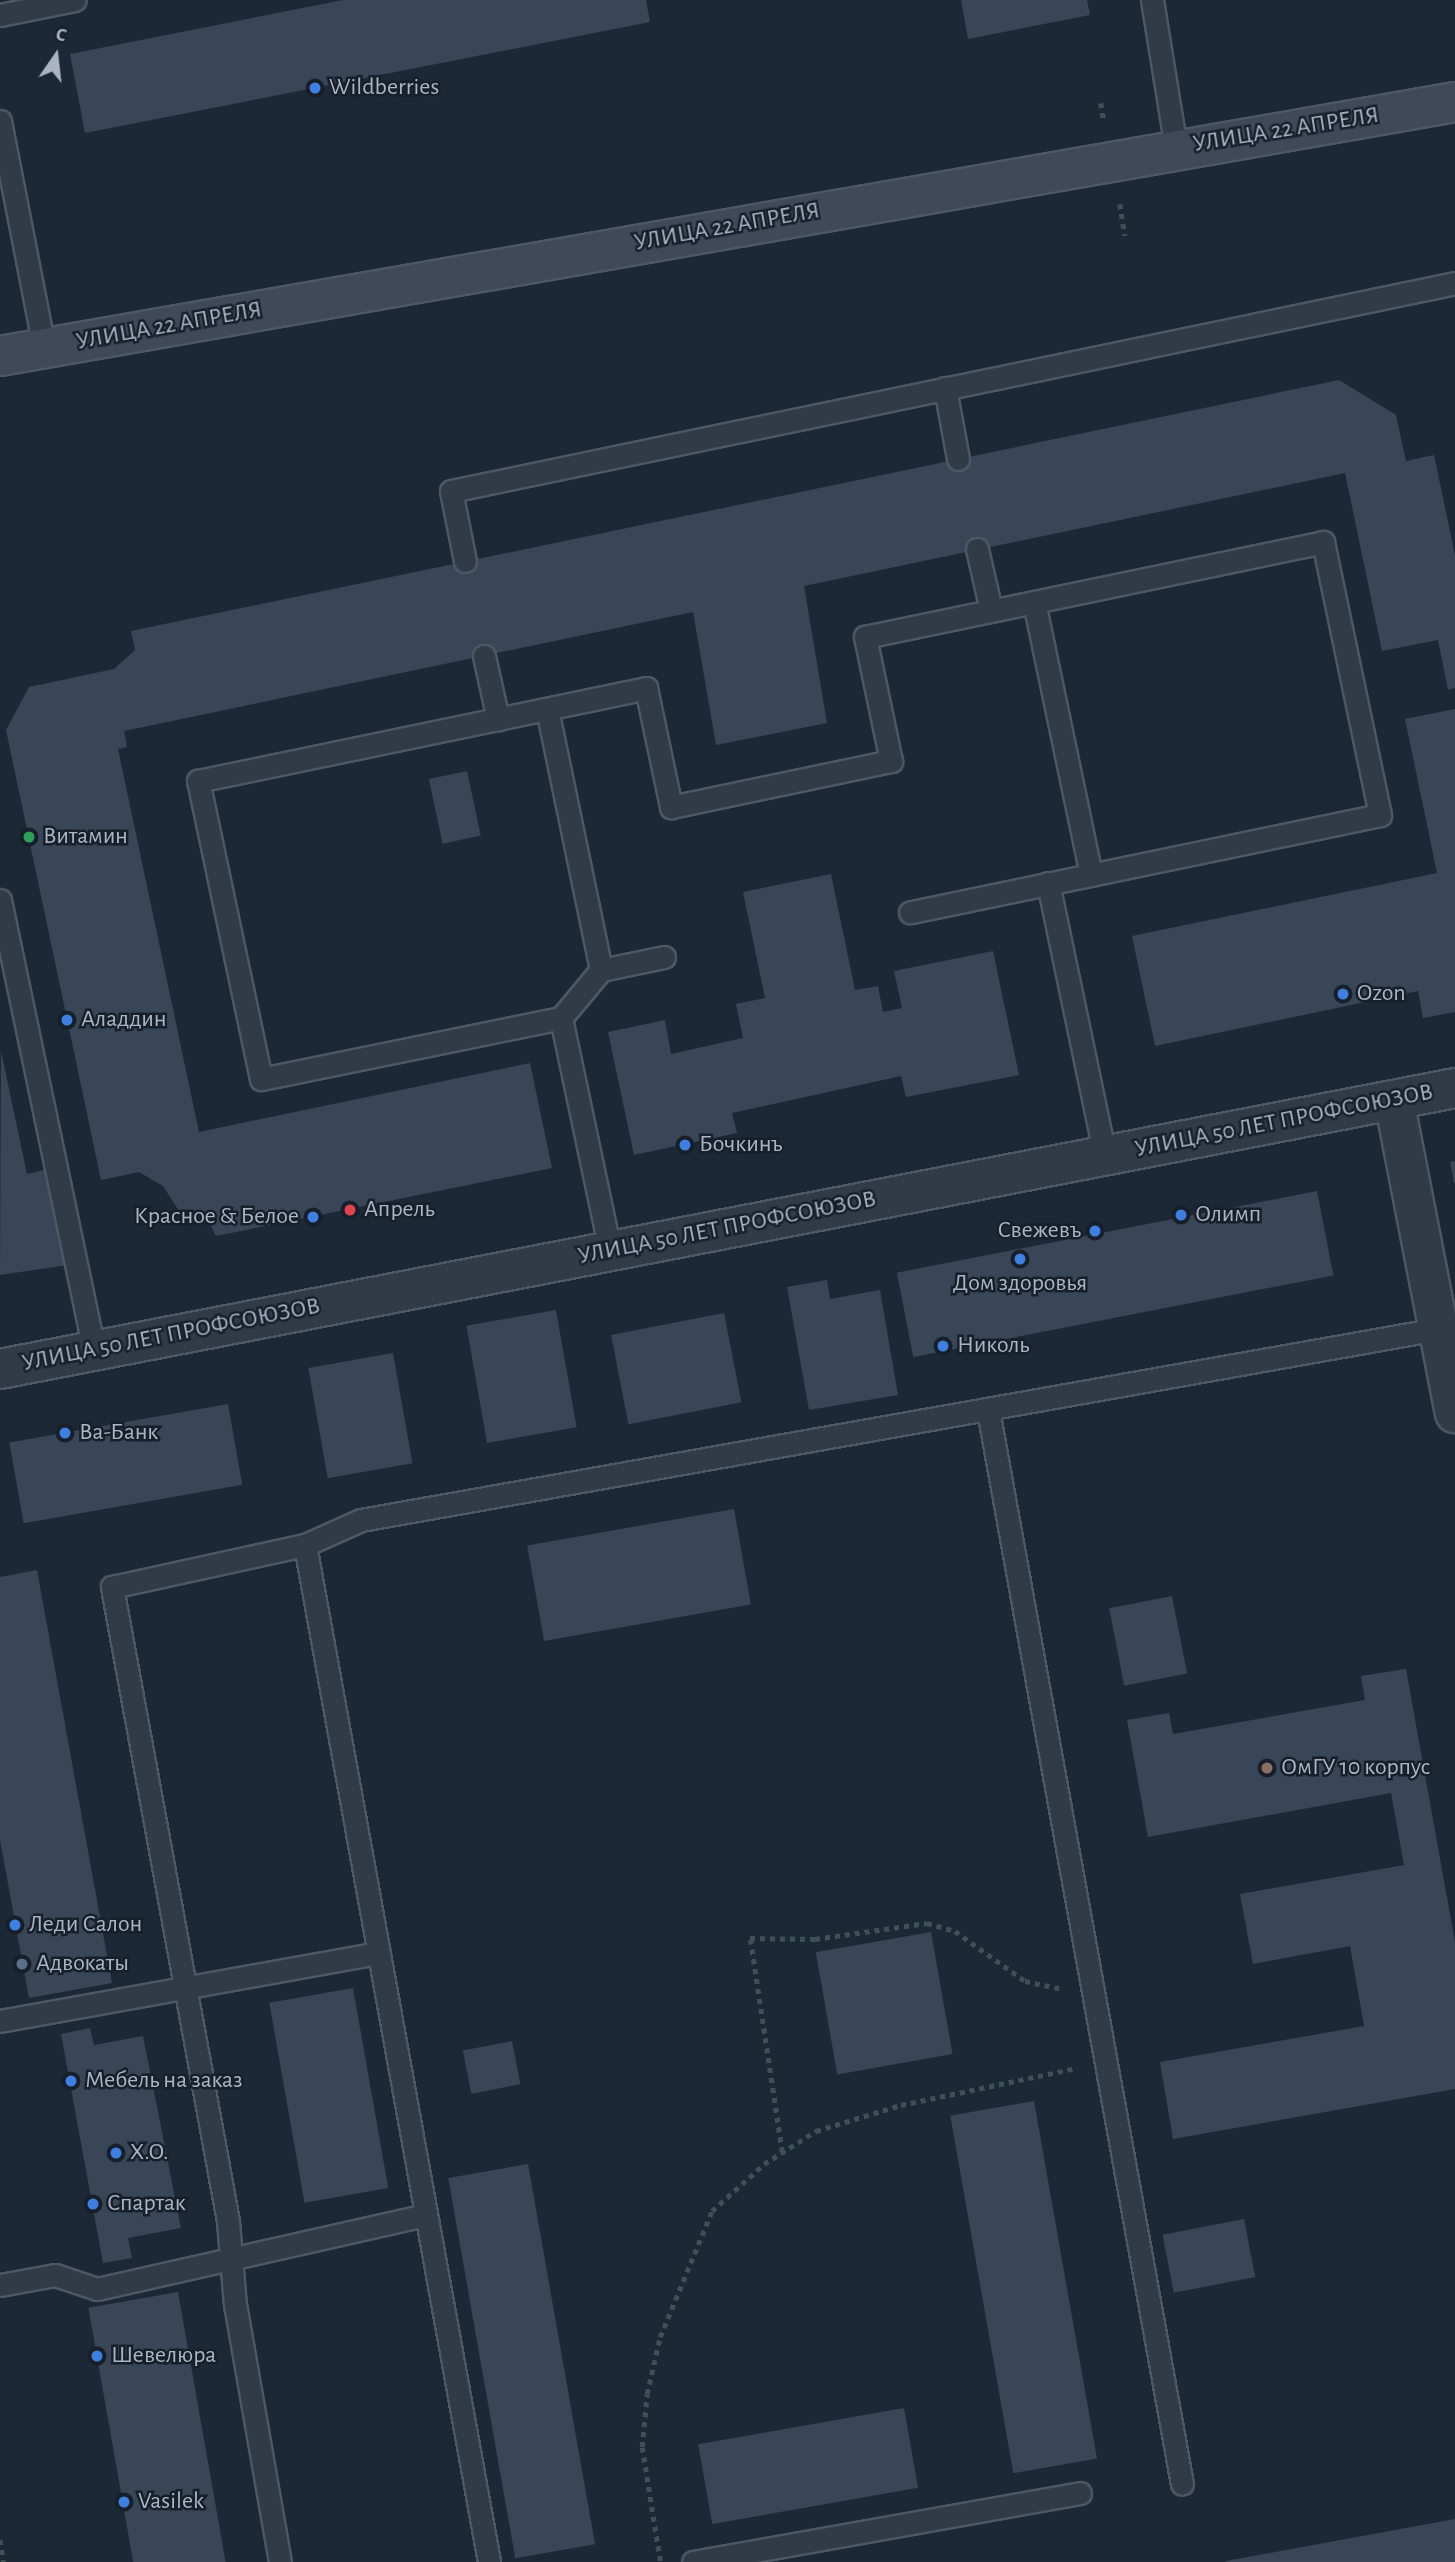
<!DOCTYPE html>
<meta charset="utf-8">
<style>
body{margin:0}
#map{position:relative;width:1455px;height:2562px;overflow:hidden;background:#1d2836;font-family:"Alegreya Sans",sans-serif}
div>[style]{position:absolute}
.building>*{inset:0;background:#394658;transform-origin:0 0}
.path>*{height:4.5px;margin-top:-2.25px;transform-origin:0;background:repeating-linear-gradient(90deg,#3d5255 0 5px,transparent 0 10px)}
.roads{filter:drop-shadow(2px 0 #4e5765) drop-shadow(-2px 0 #4e5765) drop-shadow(0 2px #4e5765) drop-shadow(0 -2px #4e5765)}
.service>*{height:21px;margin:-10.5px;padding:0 10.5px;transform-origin:10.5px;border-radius:10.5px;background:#313a47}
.minor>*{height:38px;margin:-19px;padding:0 19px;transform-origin:19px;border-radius:19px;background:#313a47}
.secondary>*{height:38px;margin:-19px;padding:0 19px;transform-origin:19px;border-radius:19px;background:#3f495a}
.dots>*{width:19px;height:19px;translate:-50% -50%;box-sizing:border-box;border:4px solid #171f2b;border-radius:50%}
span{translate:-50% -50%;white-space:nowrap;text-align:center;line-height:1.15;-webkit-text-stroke:5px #171f2b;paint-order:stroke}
.poi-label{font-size:24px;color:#aab4c5}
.left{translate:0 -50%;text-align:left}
.right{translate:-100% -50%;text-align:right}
.street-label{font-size:24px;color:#aab4c5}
.north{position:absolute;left:21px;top:21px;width:70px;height:70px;-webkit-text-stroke:5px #171f2b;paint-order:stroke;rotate:14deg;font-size:19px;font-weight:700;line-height:28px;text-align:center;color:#aab4c5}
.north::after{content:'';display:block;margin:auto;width:24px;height:32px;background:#aab4c5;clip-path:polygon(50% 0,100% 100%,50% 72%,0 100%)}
</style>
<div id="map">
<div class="building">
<i style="clip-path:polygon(343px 0,646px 0,650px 22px,85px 133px,70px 54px)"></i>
<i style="clip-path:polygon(961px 0,1087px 0,1090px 15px,968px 39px)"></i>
<i style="clip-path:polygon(1339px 380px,1396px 415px,1406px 461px,1434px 455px,1455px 555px,1455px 688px,1448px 690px,1438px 640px,1382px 651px,1345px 473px,804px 586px,827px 723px,716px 745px,693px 612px,124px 731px,127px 747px,118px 749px,199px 1132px,530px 1063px,552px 1168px,216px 1236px,206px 1215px,179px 1211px,163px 1186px,139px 1172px,101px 1180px,6px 730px,29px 687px,114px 669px,135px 650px,131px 631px)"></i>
<i style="clip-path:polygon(1455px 709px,1455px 1012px,1423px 1018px,1418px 991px,1155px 1046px,1132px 936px,1437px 873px,1405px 719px)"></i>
<i style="left:467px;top:771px;width:66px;height:39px;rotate:78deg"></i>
<i style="clip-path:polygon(831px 874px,855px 990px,878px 986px,883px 1012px,902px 1008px,894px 971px,993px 951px,1019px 1075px,906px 1097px,901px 1076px,732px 1113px,737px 1133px,634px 1155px,608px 1032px,665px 1020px,671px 1054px,743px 1038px,736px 1004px,765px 998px,743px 892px)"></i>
<i style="clip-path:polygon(1px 1051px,27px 1174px,48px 1169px,68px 1265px,0 1275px)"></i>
<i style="clip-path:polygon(1455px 1161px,1455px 1183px,1454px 1183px,1450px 1162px)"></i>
<i style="left:1317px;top:1191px;width:86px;height:428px;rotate:79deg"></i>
<i style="clip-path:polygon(827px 1280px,830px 1299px,880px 1290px,898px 1395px,809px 1410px,787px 1287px)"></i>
<i style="left:556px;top:1310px;width:119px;height:91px;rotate:80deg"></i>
<i style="left:724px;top:1313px;width:91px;height:115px;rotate:79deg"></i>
<i style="left:393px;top:1353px;width:112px;height:86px;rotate:80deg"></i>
<i style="left:228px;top:1404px;width:82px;height:222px;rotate:80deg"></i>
<i style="left:734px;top:1509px;width:97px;height:210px;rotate:80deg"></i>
<i style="clip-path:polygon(37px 1570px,112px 1983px,29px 1998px,0 1840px,0 1577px)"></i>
<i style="left:1172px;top:1596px;width:79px;height:64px;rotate:79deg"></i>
<i style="clip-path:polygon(1406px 1669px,1455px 1942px,1455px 2089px,1173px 2139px,1160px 2062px,1364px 2026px,1350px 1946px,1253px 1964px,1240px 1894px,1404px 1865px,1391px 1793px,1148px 1837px,1127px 1720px,1169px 1713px,1173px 1734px,1365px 1700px,1361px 1676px)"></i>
<i style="left:931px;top:1932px;width:124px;height:117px;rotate:80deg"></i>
<i style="left:353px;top:1988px;width:203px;height:85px;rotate:80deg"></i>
<i style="clip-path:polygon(90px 2028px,94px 2045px,143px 2036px,181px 2228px,128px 2238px,132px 2258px,103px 2263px,61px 2034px)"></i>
<i style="left:512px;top:2041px;width:44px;height:50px;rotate:79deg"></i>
<i style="left:1034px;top:2101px;width:363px;height:85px;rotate:80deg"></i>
<i style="left:528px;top:2164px;width:386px;height:81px;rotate:80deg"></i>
<i style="left:1244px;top:2219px;width:59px;height:83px;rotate:79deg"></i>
<i style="left:178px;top:2292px;width:274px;height:91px;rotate:80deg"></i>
<i style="left:904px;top:2408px;width:81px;height:209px;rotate:80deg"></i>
<i style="clip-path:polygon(1455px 2519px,1455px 2562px,1226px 2562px,1226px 2561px)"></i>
</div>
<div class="path">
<i style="left:1101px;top:103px;width:19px;rotate:81deg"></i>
<i style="left:1120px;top:204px;width:32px;rotate:81deg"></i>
<i style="left:782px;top:2152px;width:216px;rotate:-98.5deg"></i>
<i style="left:750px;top:1938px;width:65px;rotate:0.9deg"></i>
<i style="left:815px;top:1939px;width:113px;rotate:-8.1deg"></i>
<i style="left:927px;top:1923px;width:29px;rotate:16deg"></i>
<i style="left:955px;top:1931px;width:86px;rotate:35.5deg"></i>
<i style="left:1025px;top:1981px;width:38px;rotate:12deg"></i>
<i style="left:0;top:2540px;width:22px;rotate:80deg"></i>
<i style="left:660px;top:2561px;width:115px;rotate:-99deg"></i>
<i style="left:642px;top:2447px;width:53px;rotate:-84.6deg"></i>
<i style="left:647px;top:2394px;width:58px;rotate:-77.2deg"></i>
<i style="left:660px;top:2337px;width:136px;rotate:-67.6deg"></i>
<i style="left:712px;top:2211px;width:70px;rotate:-42.1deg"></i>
<i style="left:764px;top:2164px;width:62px;rotate:-32.4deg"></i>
<i style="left:816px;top:2131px;width:89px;rotate:-17deg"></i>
<i style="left:901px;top:2105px;width:180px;rotate:-11.9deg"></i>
</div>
<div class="roads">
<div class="service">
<i style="left:1152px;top:0;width:151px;rotate:80.8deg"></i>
<i style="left:0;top:15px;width:76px;rotate:-11.3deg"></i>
<i style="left:0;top:121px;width:231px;rotate:79deg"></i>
<i style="left:945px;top:388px;width:72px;rotate:79.6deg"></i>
<i style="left:977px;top:549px;width:63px;rotate:77.1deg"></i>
<i style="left:465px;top:561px;width:71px;rotate:-101.3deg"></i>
<i style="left:451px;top:491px;width:1025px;rotate:-11.7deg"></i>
<i style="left:1034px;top:602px;width:279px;rotate:78.2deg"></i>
<i style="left:484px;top:656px;width:65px;rotate:77.5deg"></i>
<i style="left:547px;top:709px;width:267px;rotate:78.3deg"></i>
<i style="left:1048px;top:883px;width:278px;rotate:78.2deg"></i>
<i style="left:0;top:900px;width:458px;rotate:78.2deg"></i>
<i style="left:664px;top:957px;width:64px;rotate:168.3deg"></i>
<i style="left:601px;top:970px;width:62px;rotate:129.8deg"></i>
<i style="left:561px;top:1018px;width:306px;rotate:168.5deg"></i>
<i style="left:261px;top:1079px;width:305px;rotate:-101.9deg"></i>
<i style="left:198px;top:781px;width:458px;rotate:-11.7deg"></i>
<i style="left:646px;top:688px;width:122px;rotate:78.1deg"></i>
<i style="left:671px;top:807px;width:225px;rotate:-11.8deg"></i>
<i style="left:891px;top:761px;width:127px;rotate:-101.8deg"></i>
<i style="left:865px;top:637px;width:468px;rotate:-11.7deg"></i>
<i style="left:1323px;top:542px;width:279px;rotate:78.2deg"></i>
<i style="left:1380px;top:815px;width:480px;rotate:168.3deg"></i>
<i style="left:561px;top:1018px;width:238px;rotate:78.1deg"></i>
<i style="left:988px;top:1410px;width:1091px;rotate:79.76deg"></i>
<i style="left:305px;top:1545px;width:1034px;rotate:79.74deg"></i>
<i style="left:0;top:2021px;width:385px;rotate:-10.2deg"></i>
<i style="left:0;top:2285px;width:56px;rotate:-10.3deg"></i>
<i style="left:55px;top:2275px;width:44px;rotate:18.4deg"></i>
<i style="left:97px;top:2289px;width:336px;rotate:-12.7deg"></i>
<i style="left:280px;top:2562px;width:261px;rotate:-99.9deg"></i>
<i style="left:235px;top:2305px;width:84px;rotate:-94.8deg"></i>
<i style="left:228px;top:2221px;width:645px;rotate:-100.37deg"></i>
<i style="left:112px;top:1587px;width:198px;rotate:-12.3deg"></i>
<i style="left:305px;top:1545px;width:61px;rotate:-24.1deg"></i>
<i style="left:361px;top:1520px;width:1094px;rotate:-10.06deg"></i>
<i style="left:693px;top:2562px;width:393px;rotate:-10.1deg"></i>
</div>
<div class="minor">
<i style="left:1394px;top:1100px;width:319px;rotate:79deg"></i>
<i style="left:0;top:1369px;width:1482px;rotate:-10.93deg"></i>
</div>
<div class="secondary">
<i style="left:0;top:356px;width:1477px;rotate:-9.9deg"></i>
</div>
</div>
<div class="dots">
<i style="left:315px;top:88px;background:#3f7fe0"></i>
<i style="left:29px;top:837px;background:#2e9e5b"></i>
<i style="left:1343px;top:994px;background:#3f7fe0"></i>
<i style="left:67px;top:1020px;background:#3f7fe0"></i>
<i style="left:685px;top:1145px;background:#3f7fe0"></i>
<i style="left:350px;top:1210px;background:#e0444e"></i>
<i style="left:1181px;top:1215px;background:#3f7fe0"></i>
<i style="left:313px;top:1217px;background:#3f7fe0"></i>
<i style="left:1095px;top:1231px;background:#3f7fe0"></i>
<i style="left:1020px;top:1259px;background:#3f7fe0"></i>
<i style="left:943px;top:1346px;background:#3f7fe0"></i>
<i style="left:65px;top:1433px;background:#3f7fe0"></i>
<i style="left:1267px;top:1768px;background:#8d6e63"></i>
<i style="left:15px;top:1925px;background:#3f7fe0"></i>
<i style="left:22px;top:1964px;background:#5c6f8a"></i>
<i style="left:71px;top:2081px;background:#3f7fe0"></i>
<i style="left:116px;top:2153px;background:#3f7fe0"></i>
<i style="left:93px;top:2204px;background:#3f7fe0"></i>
<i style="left:97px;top:2356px;background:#3f7fe0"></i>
<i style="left:124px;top:2502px;background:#3f7fe0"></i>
</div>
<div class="poi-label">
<span class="left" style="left:329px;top:88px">Wildberries</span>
<span class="left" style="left:43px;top:837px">Витамин</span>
<span class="left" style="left:1357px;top:994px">Ozon</span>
<span class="left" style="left:81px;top:1020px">Аладдин</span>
<span class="left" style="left:699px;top:1145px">Бочкинъ</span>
<span class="left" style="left:364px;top:1210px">Апрель</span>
<span class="left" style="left:1195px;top:1215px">Олимп</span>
<span class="right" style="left:299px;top:1217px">Красное &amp; Белое</span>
<span class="right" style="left:1081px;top:1231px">Свежевъ</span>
<span style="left:1020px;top:1284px">Дом здоровья</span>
<span class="left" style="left:957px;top:1346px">Николь</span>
<span class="left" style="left:79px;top:1433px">Ва-Банк</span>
<span class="left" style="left:1281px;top:1768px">ОмГУ 10 корпус</span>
<span class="left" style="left:29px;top:1925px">Леди Салон</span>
<span class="left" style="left:36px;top:1964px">Адвокаты</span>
<span class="left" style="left:85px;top:2081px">Мебель на заказ</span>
<span class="left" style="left:130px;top:2153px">X.O.</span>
<span class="left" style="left:107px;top:2204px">Спартак</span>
<span class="left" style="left:111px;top:2356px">Шевелюра</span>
<span class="left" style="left:138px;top:2502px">Vasilek</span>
</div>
<div class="street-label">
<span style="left:1286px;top:130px;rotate:-9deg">УЛИЦА 22 АПРЕЛЯ</span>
<span style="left:727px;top:227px;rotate:-10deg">УЛИЦА 22 АПРЕЛЯ</span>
<span style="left:169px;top:326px;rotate:-10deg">УЛИЦА 22 АПРЕЛЯ</span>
<span style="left:1284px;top:1121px;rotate:-11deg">УЛИЦА 50 ЛЕТ ПРОФСОЮЗОВ</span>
<span style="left:727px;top:1228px;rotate:-11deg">УЛИЦА 50 ЛЕТ ПРОФСОЮЗОВ</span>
<span style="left:171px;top:1335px;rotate:-11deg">УЛИЦА 50 ЛЕТ ПРОФСОЮЗОВ</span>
</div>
<div class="north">С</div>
</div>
